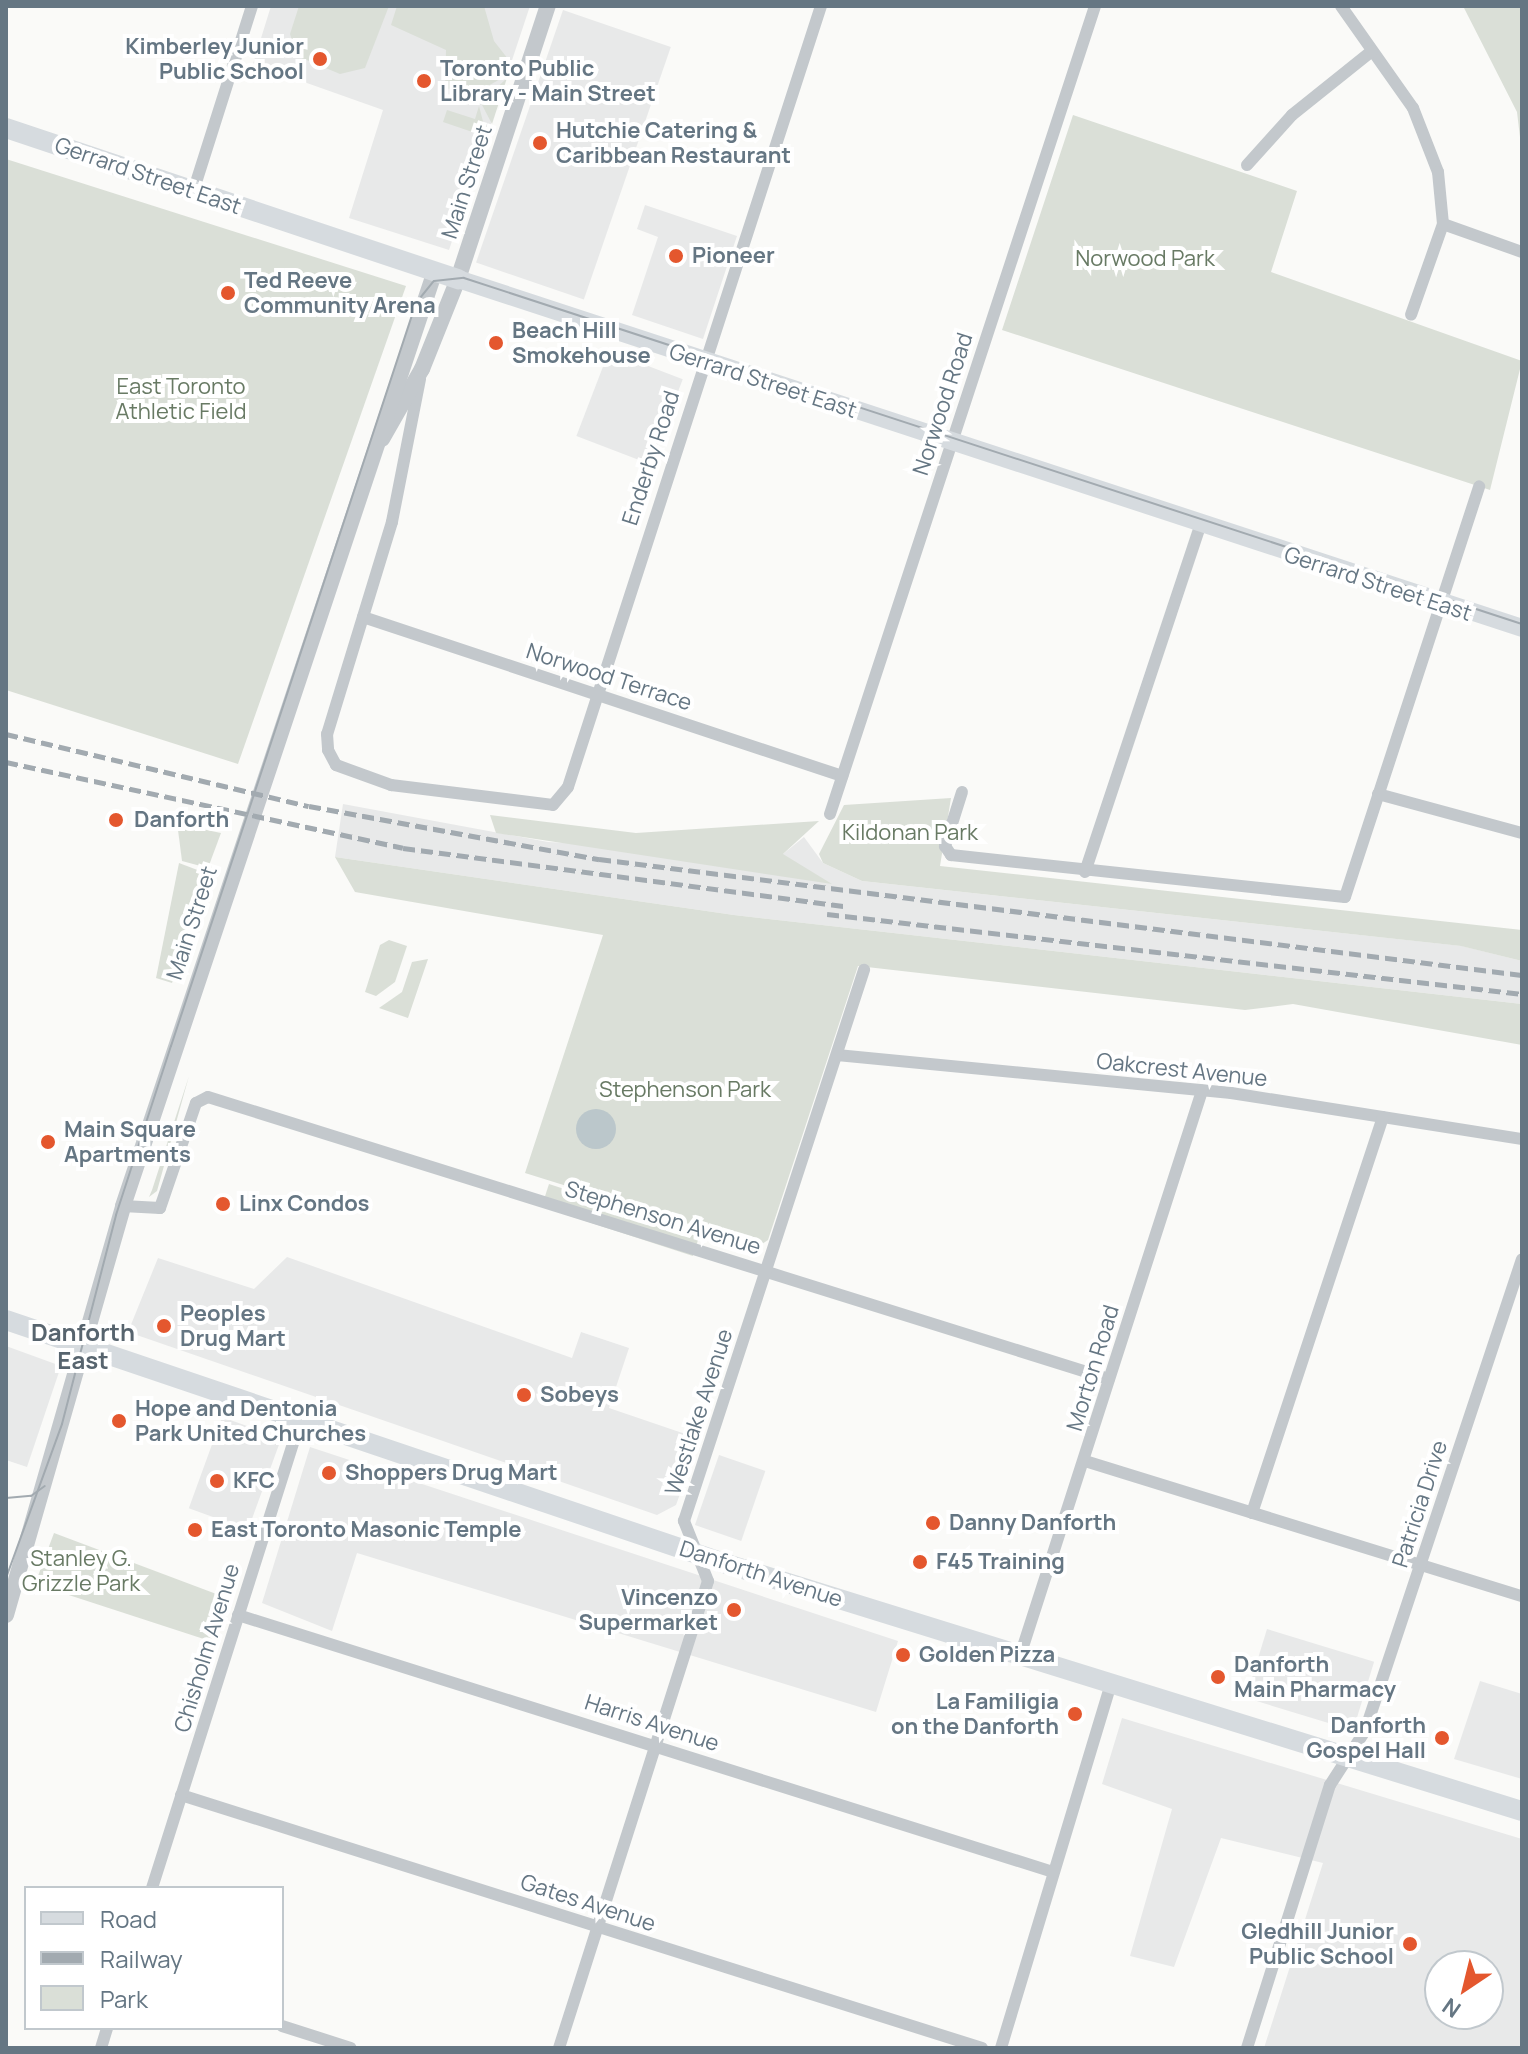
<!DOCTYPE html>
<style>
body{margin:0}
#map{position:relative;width:1528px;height:2054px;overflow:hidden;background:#fafaf8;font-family:Manrope,sans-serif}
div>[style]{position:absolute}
.built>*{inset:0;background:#e8e9e9;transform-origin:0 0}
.green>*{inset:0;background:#dadfd7;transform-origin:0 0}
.water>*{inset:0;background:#bbc7cb}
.round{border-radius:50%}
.minor>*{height:12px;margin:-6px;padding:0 6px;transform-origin:6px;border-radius:6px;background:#c3c8cc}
.tertiary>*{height:16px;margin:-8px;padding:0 8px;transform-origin:8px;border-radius:8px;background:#c3c8cc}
.secondary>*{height:18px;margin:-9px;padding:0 9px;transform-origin:9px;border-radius:9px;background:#d6dbdf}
.primary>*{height:20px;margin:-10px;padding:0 10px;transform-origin:10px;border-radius:10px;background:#d6dbdf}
.tram>*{height:2px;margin:-1px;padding:0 1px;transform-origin:1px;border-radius:1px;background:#a2aab0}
.rail>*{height:5px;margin-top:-2.5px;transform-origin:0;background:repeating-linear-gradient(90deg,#a2aab0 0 12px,transparent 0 18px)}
.dots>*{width:22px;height:22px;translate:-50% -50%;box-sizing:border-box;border:4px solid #fff;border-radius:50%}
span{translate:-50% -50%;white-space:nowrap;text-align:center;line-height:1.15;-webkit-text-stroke:8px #fff;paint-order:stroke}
.poi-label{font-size:22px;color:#657683;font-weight:700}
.right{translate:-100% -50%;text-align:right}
.left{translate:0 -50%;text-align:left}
.street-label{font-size:22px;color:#657683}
.park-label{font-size:22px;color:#687a64}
.neighbourhood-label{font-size:24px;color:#57646e;font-weight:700}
.frame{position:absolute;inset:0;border:8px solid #657683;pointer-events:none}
.legend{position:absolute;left:24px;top:1886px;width:260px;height:144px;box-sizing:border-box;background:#fff;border:2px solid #c1c8cd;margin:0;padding:10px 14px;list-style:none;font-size:24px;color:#657683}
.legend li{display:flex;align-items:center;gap:16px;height:40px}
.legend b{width:40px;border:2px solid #c1c8cd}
.north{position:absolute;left:1424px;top:1950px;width:80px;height:80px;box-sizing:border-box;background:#fff;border:2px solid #c1c8cd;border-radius:50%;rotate:215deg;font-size:22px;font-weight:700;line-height:32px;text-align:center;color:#657683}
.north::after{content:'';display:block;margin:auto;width:28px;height:36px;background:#e4572e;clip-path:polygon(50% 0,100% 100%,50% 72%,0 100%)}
</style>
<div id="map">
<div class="built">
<i style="clip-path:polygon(271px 6px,530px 6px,449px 250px,349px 218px,383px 110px,253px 64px)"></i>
<i style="left:563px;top:10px;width:114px;height:267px;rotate:19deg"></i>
<i style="clip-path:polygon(645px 205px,737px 236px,703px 339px,632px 315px,658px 237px,637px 229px)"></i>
<i style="left:609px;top:351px;width:79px;height:91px;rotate:21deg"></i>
<i style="clip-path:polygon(343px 804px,548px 842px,783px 854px,804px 837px,823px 863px,862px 881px,1462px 946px,1522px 961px,1522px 1004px,734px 915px,335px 857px)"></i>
<i style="clip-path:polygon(287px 1257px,572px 1358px,581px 1332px,629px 1348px,609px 1408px,700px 1439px,676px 1505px,657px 1515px,128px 1332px,158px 1258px,254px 1289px)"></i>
<i style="clip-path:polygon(6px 1346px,61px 1366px,27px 1467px,6px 1460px)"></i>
<i style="left:222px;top:1417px;width:63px;height:97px;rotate:20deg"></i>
<i style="clip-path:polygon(310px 1447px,898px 1641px,876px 1712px,357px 1553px,332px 1631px,262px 1603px)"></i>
<i style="left:719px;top:1455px;width:49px;height:74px;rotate:19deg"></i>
<i style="left:1267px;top:1629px;width:112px;height:72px;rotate:17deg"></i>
<i style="clip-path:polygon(1480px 1681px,1522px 1694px,1522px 1779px,1454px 1759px)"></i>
<i style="clip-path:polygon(evenodd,1122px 1718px,1522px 1839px,1522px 2048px,1264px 2048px,1323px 1863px,1221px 1838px,1174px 1967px,1130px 1956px,1172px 1809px,1102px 1784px,1122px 1718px,1440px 1966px,1488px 1966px,1488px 2014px,1440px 2014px,1440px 1966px)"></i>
</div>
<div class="green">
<i style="clip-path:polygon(299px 6px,389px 6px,365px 68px,340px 74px,297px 56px,290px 34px)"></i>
<i style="clip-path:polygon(397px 6px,484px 6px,494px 41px,512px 64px,509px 74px,488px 86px,445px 89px,446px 50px,391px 25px)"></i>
<i style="clip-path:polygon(1463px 6px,1522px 6px,1522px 154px,1517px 112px)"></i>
<i style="clip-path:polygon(507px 78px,492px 124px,481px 103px)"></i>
<i style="clip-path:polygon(479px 106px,487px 137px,443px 122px,447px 110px,475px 119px)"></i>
<i style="clip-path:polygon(1073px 115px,1297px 191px,1271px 272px,1522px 361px,1490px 490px,1002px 330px)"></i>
<i style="clip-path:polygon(6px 159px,406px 286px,238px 764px,6px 690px)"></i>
<i style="clip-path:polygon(951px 798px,940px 866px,1522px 930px,1522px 961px,1461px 946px,862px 881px,823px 863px,819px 854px,844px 805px)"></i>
<i style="clip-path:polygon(490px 815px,636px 833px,819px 821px,783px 854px,832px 884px,496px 833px)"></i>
<i style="clip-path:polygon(187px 826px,221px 833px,208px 868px,182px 861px,178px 830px)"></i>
<i style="clip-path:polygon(335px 857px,734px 915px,1522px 1004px,1522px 1045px,1293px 1004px,1245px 1010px,858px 966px,768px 1240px,759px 1246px,525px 1173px,603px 935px,355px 892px)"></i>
<i style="clip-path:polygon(179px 863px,208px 874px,172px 983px,156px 978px)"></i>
<i style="clip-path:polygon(389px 940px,407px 946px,395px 982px,376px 996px,365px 992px,380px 945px)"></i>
<i style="clip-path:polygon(428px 959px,408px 1018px,379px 1008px,402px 992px,412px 962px)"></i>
<i style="clip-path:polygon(189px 1076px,157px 1191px,149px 1197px,152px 1190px)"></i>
<i style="left:549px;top:1184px;width:159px;height:24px;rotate:18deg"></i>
<i style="clip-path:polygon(54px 1533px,227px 1598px,213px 1642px,35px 1584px)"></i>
</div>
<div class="water">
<i class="round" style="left:576px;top:1109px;width:40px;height:40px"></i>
</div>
<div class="minor">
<i style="left:1341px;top:6px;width:125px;rotate:54.8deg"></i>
<i style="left:1413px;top:108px;width:69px;rotate:68.7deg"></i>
<i style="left:1438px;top:172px;width:52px;rotate:84.5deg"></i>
<i style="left:1443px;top:224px;width:96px;rotate:109.4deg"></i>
<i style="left:1247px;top:165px;width:67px;rotate:-48deg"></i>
<i style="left:1292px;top:115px;width:102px;rotate:-38.7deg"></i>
<i style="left:193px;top:192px;width:195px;rotate:-72.4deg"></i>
<i style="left:1443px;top:224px;width:84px;rotate:19.5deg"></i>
<i style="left:420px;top:379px;width:146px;rotate:101.1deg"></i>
<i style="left:392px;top:522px;width:222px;rotate:107deg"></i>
<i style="left:327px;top:734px;width:16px;rotate:86deg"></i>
<i style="left:328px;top:750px;width:17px;rotate:62deg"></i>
<i style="left:336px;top:765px;width:59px;rotate:20deg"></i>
<i style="left:391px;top:785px;width:163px;rotate:7deg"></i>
<i style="left:553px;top:805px;width:23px;rotate:-50deg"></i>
<i style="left:568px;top:787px;width:821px;rotate:-72.05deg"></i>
<i style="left:363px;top:617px;width:505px;rotate:18.36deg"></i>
<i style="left:962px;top:792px;width:57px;rotate:107.5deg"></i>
<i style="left:945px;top:846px;width:11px;rotate:56deg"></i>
<i style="left:951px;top:855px;width:396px;rotate:6.1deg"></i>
<i style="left:1345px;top:897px;width:432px;rotate:-71.9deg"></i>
<i style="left:1378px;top:794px;width:149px;rotate:15.2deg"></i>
<i style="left:830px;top:814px;width:850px;rotate:-71.84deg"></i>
<i style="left:1085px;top:872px;width:365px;rotate:-71.6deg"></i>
<i style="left:837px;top:1055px;width:396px;rotate:5.5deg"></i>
<i style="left:1231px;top:1093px;width:295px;rotate:9deg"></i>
<i style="left:123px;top:1206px;width:37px;rotate:3deg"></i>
<i style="left:160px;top:1208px;width:111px;rotate:-71.1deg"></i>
<i style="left:196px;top:1103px;width:13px;rotate:-27deg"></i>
<i style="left:208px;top:1097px;width:944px;rotate:17.38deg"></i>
<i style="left:1085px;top:1461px;width:457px;rotate:17.2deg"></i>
<i style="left:1252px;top:1513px;width:417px;rotate:-71.7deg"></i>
<i style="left:238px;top:1615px;width:855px;rotate:17.5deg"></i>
<i style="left:1020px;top:1656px;width:594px;rotate:-72.15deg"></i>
<i style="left:181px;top:1795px;width:840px;rotate:17.53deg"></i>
<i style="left:152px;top:1888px;width:492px;rotate:-72.4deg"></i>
<i style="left:282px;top:2026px;width:72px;rotate:17.7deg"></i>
<i style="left:101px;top:2048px;width:21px;rotate:-73deg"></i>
<i style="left:559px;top:2048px;width:490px;rotate:-72.3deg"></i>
<i style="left:708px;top:1581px;width:65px;rotate:-111.8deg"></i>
<i style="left:684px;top:1521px;width:580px;rotate:-71.91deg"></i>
<i style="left:1001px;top:2048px;width:380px;rotate:-73.2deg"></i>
<i style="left:1247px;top:2048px;width:276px;rotate:-72.5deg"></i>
<i style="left:1330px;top:1785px;width:64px;rotate:-57.1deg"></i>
<i style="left:1365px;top:1731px;width:497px;rotate:-71.6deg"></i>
</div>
<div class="tertiary">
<i style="left:382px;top:439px;width:81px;rotate:-60.3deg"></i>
<i style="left:422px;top:369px;width:97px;rotate:-68.2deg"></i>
<i style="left:458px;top:279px;width:287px;rotate:-71.8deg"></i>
<i style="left:6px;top:1615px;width:425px;rotate:-74deg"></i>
<i style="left:123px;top:1206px;width:986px;rotate:-71.55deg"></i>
</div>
<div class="secondary">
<i style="left:458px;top:279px;width:1120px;rotate:18.16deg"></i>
</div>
<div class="primary">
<i style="left:6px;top:128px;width:477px;rotate:18.5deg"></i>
<i style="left:6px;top:1320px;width:764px;rotate:18.7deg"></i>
<i style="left:730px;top:1565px;width:829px;rotate:17.26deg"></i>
</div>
<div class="tram">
<i style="left:6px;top:1498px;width:25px;rotate:-5deg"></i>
<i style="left:31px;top:1496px;width:17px;rotate:-36deg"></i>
<i style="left:6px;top:1578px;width:164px;rotate:-70deg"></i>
<i style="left:62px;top:1424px;width:216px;rotate:-75.5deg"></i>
<i style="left:116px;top:1215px;width:178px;rotate:-72deg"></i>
<i style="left:171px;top:1046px;width:782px;rotate:-71.75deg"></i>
<i style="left:416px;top:303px;width:28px;rotate:-51deg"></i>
<i style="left:434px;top:281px;width:30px;rotate:-6deg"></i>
<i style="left:464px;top:278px;width:1113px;rotate:18.11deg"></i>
</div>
<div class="rail">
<i style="left:6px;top:734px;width:311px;rotate:13.4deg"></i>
<i style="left:309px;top:806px;width:295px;rotate:10.4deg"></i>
<i style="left:599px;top:859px;width:930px;rotate:7.16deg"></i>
<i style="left:6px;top:762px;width:406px;rotate:12.2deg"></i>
<i style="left:403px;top:848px;width:444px;rotate:7.5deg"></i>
<i style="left:827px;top:914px;width:700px;rotate:6.57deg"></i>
</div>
<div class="dots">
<i style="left:320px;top:59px;background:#e4572e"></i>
<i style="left:424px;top:81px;background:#e4572e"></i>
<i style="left:540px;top:143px;background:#e4572e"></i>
<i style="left:676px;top:256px;background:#e4572e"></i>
<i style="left:228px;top:293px;background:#e4572e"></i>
<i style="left:496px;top:343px;background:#e4572e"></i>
<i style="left:116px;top:820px;background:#e4572e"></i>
<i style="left:48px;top:1142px;background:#e4572e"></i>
<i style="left:223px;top:1204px;background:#e4572e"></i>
<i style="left:164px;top:1326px;background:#e4572e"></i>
<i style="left:524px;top:1395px;background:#e4572e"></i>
<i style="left:119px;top:1421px;background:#e4572e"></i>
<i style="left:329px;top:1473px;background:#e4572e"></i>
<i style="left:217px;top:1481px;background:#e4572e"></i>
<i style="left:933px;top:1523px;background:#e4572e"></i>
<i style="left:195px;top:1530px;background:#e4572e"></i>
<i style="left:920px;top:1562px;background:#e4572e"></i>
<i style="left:734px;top:1610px;background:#e4572e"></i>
<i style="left:903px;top:1655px;background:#e4572e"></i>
<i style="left:1218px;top:1677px;background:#e4572e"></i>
<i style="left:1075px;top:1714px;background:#e4572e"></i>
<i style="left:1442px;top:1738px;background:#e4572e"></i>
<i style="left:1410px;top:1944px;background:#e4572e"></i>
</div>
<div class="poi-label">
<span class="right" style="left:304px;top:59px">Kimberley Junior<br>Public School</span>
<span class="left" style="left:440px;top:81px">Toronto Public<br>Library - Main Street</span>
<span class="left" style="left:556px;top:143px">Hutchie Catering &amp;<br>Caribbean Restaurant</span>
<span class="left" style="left:692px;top:256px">Pioneer</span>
<span class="left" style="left:244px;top:293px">Ted Reeve<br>Community Arena</span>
<span class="left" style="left:512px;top:343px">Beach Hill<br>Smokehouse</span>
<span class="left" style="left:134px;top:820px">Danforth</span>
<span class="left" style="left:64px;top:1142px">Main Square<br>Apartments</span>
<span class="left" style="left:239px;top:1204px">Linx Condos</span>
<span class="left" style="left:180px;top:1326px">Peoples<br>Drug Mart</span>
<span class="left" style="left:540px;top:1395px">Sobeys</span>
<span class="left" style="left:135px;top:1421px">Hope and Dentonia<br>Park United Churches</span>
<span class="left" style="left:345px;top:1473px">Shoppers Drug Mart</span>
<span class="left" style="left:233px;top:1481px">KFC</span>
<span class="left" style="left:949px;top:1523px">Danny Danforth</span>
<span class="left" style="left:211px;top:1530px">East Toronto Masonic Temple</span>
<span class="left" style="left:936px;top:1562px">F45 Training</span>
<span class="right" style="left:718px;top:1610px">Vincenzo<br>Supermarket</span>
<span class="left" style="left:919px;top:1655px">Golden Pizza</span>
<span class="left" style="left:1234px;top:1677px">Danforth<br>Main Pharmacy</span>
<span class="right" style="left:1059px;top:1714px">La Familigia<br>on the Danforth</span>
<span class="right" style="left:1426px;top:1738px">Danforth<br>Gospel Hall</span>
<span class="right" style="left:1394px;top:1944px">Gledhill Junior<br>Public School</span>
</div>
<div class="street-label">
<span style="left:148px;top:176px;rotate:19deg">Gerrard Street East</span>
<span style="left:467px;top:182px;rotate:-72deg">Main Street</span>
<span style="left:763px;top:381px;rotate:18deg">Gerrard Street East</span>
<span style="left:943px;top:404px;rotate:-72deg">Norwood Road</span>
<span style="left:651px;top:458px;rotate:-72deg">Enderby Road</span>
<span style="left:1378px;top:584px;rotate:18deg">Gerrard Street East</span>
<span style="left:609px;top:677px;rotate:18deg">Norwood Terrace</span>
<span style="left:192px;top:923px;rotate:-72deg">Main Street</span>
<span style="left:1182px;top:1070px;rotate:6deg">Oakcrest Avenue</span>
<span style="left:663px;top:1218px;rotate:17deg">Stephenson Avenue</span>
<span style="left:1093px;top:1368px;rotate:-73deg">Morton Road</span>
<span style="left:699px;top:1412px;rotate:-72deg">Westlake Avenue</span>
<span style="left:1420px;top:1504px;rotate:-72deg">Patricia Drive</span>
<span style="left:761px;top:1574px;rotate:18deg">Danforth Avenue</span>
<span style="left:207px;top:1648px;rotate:-73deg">Chisholm Avenue</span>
<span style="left:652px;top:1723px;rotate:18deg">Harris Avenue</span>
<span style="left:588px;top:1903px;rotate:18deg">Gates Avenue</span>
</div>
<div class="park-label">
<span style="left:1145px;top:259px">Norwood Park</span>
<span style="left:181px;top:399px">East Toronto<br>Athletic Field</span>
<span style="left:910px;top:833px">Kildonan Park</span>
<span style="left:685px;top:1090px">Stephenson Park</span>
<span style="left:81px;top:1571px">Stanley G.<br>Grizzle Park</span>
</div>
<div class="neighbourhood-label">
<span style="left:83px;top:1346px">Danforth<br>East</span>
</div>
<div class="frame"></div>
<ul class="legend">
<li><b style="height:10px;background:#d6dbdf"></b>Road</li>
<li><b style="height:10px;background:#a2aab0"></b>Railway</li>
<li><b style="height:22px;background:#dadfd7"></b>Park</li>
</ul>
<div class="north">N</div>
</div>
